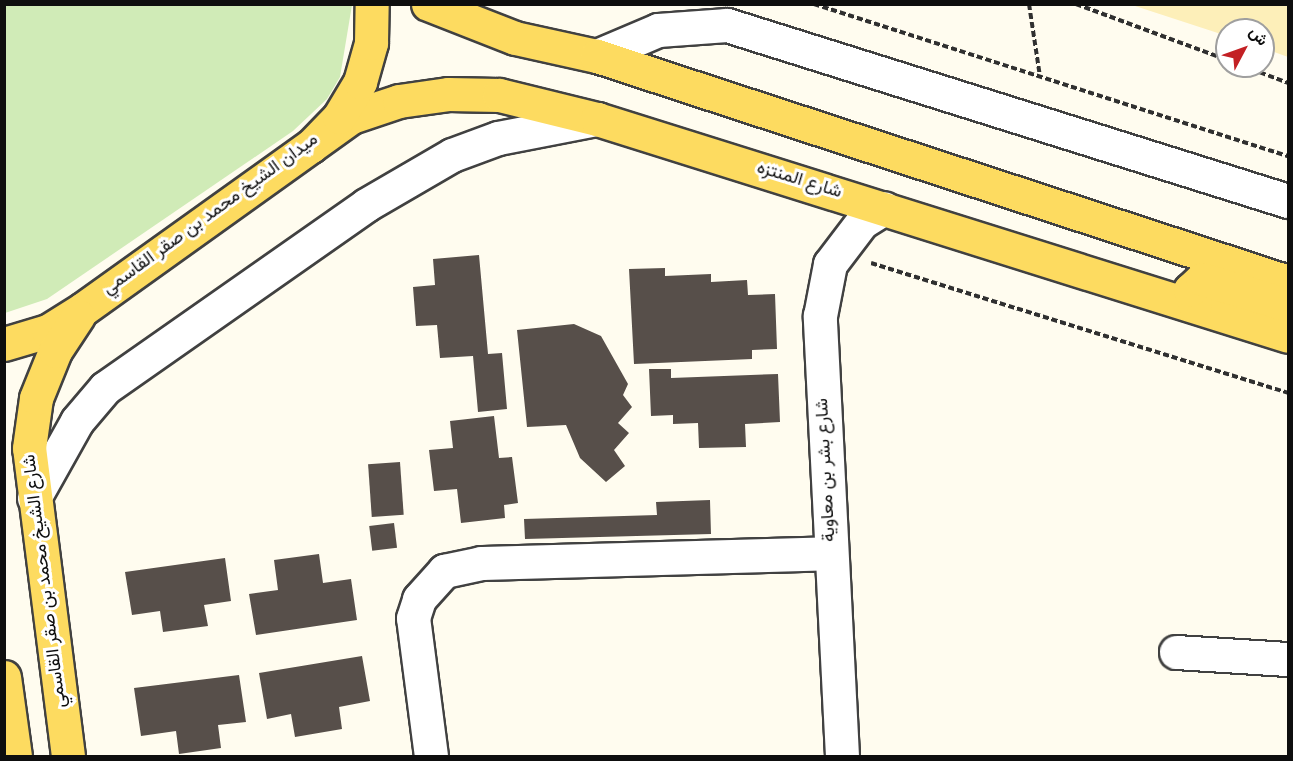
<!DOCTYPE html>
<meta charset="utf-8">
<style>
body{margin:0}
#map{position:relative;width:1293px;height:761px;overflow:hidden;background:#fffcef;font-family:Georgia,Vazirmatn,serif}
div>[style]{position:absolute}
.green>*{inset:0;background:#d0ebb7}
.sand>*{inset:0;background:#fdefb9}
.building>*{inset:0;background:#574f4a;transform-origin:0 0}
.path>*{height:4px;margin-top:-2px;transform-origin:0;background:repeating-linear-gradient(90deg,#303030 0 6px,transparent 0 9px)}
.roads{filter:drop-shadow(2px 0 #414141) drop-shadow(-2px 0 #414141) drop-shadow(0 2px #414141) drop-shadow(0 -2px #414141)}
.minor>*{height:33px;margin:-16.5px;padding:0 16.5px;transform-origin:16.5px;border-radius:16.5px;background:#fff}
.major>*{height:33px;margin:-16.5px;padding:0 16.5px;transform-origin:16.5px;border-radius:16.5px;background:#fddb60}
span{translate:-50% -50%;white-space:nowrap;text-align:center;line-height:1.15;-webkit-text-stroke:6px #fff;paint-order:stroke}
.street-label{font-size:18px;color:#0e0e0e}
.frame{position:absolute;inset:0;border:6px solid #0e0e0e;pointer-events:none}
.north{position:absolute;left:1215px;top:18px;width:60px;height:60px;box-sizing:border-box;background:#fff;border:2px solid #9f9f9f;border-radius:50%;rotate:49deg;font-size:16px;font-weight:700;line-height:24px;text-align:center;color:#0e0e0e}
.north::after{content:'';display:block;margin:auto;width:21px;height:27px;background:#c32024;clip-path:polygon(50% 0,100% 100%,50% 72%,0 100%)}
</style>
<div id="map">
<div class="green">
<i style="clip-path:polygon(4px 5px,352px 4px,352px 5px,340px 77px,327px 99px,293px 131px,47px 299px,5px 313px)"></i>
</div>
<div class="sand">
<i style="clip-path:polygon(1132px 5px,1288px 5px,1288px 57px,1263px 48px,1263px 30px,1227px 30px,1227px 36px)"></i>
</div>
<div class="building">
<i style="clip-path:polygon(479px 255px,488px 354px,502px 353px,507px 409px,478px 412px,473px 356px,440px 358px,437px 325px,416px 326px,413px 287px,435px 285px,433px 259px)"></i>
<i style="clip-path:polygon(665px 268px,665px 276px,711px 274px,711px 282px,747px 280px,748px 295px,775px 294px,777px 349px,752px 350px,752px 359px,634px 364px,629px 269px)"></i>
<i style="clip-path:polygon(574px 324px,601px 336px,628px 384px,623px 395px,632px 407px,618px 423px,629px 433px,614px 450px,625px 466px,606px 482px,580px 458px,566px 425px,527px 427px,517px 330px)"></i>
<i style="clip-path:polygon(649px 369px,671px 369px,671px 378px,778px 374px,780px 422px,745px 424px,746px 447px,699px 448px,698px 423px,673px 424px,673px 415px,651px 416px)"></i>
<i style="clip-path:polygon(494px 416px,499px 458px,512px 457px,518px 503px,504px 505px,505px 518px,461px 523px,457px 489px,434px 491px,429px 450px,453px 448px,450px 421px)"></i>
<i style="left:400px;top:462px;width:53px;height:32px;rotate:86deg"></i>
<i style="clip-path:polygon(710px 500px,711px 534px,525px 539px,524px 519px,657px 515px,656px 502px)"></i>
<i style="left:394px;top:523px;width:25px;height:25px;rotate:83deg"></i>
<i style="clip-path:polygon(319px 554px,323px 583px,351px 579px,357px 620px,256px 635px,249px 594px,278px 590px,274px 560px)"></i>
<i style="clip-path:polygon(225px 558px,231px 601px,204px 605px,208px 626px,163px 632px,160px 611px,132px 615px,125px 572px)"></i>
<i style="clip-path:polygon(362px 656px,370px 701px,339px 707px,342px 729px,295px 737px,291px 714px,267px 719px,259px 673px)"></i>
<i style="clip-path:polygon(239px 675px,246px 722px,218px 725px,221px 748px,179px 754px,176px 731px,141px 736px,134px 688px)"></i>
</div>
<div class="path">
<i style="left:814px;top:4px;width:498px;rotate:17.8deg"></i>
<i style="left:1029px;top:4px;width:74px;rotate:81.4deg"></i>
<i style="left:1076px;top:4px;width:161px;rotate:20.3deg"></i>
<i style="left:1243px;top:66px;width:48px;rotate:20.7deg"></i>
<i style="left:871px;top:263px;width:437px;rotate:17.3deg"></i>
</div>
<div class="roads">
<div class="minor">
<i style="left:597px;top:56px;width:66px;rotate:-23.1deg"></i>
<i style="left:658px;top:30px;width:69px;rotate:-4.1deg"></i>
<i style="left:727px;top:25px;width:588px;rotate:17.42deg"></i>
<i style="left:34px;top:498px;width:88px;rotate:-60.8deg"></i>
<i style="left:77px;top:421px;width:43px;rotate:-49.7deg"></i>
<i style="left:105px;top:388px;width:319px;rotate:-35deg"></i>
<i style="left:366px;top:205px;width:99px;rotate:-30.2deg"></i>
<i style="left:452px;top:155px;width:49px;rotate:-20.3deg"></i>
<i style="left:498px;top:138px;width:101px;rotate:-10.9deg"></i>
<i style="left:1176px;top:652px;width:112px;rotate:3.6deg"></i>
<i style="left:431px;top:756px;width:139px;rotate:-97.4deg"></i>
<i style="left:413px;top:618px;width:20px;rotate:-72deg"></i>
<i style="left:419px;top:599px;width:38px;rotate:-48deg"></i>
<i style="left:444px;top:571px;width:38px;rotate:-12deg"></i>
<i style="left:481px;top:563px;width:350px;rotate:-1.6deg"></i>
<i style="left:842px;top:756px;width:441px;rotate:-92.9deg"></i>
<i style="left:820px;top:316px;width:53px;rotate:-79.1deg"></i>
<i style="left:830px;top:264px;width:53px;rotate:-52.7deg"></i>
<i style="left:862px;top:222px;width:26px;rotate:-32deg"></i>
</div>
<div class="major">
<i style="left:428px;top:4px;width:93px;rotate:21.3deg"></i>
<i style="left:515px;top:38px;width:84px;rotate:12.4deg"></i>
<i style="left:597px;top:56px;width:727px;rotate:18.11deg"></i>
<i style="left:311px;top:146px;width:49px;rotate:-35.9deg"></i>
<i style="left:351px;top:117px;width:51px;rotate:-18.4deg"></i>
<i style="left:399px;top:101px;width:49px;rotate:-8.1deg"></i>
<i style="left:448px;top:94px;width:51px;rotate:1.1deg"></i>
<i style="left:499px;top:95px;width:101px;rotate:13.8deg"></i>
<i style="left:597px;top:119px;width:724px;rotate:17.43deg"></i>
<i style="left:1195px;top:305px;width:16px;rotate:-108deg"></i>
<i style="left:1190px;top:290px;width:16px;rotate:-43deg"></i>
<i style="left:1202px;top:279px;width:90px;rotate:16.8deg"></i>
<i style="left:4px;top:344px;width:46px;rotate:-16.5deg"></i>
<i style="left:48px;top:331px;width:41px;rotate:-32.2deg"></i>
<i style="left:83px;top:309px;width:280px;rotate:-35.6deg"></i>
<i style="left:311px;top:146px;width:40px;rotate:-46deg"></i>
<i style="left:339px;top:117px;width:41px;rotate:-59deg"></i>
<i style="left:360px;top:82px;width:41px;rotate:-74.2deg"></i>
<i style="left:371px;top:43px;width:39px;rotate:-89deg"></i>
<i style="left:4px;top:677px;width:80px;rotate:82.1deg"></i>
<i style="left:68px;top:756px;width:310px;rotate:-97.2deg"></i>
<i style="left:29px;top:448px;width:50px;rotate:-82deg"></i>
<i style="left:36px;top:398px;width:51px;rotate:-68deg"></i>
<i style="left:55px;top:351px;width:42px;rotate:-56.7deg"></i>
</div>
</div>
<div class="street-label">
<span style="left:799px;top:181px;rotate:17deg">شارع المنتزه</span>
<span style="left:211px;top:215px;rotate:-36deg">ميدان الشيخ محمد بن صقر القاسمي</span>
<span style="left:827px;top:470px;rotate:-93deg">شارع بشر بن معاوية</span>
<span style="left:46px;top:581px;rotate:-97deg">شارع الشيخ محمد بن صقر القاسمي</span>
</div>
<div class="frame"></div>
<div class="north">ش</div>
</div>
